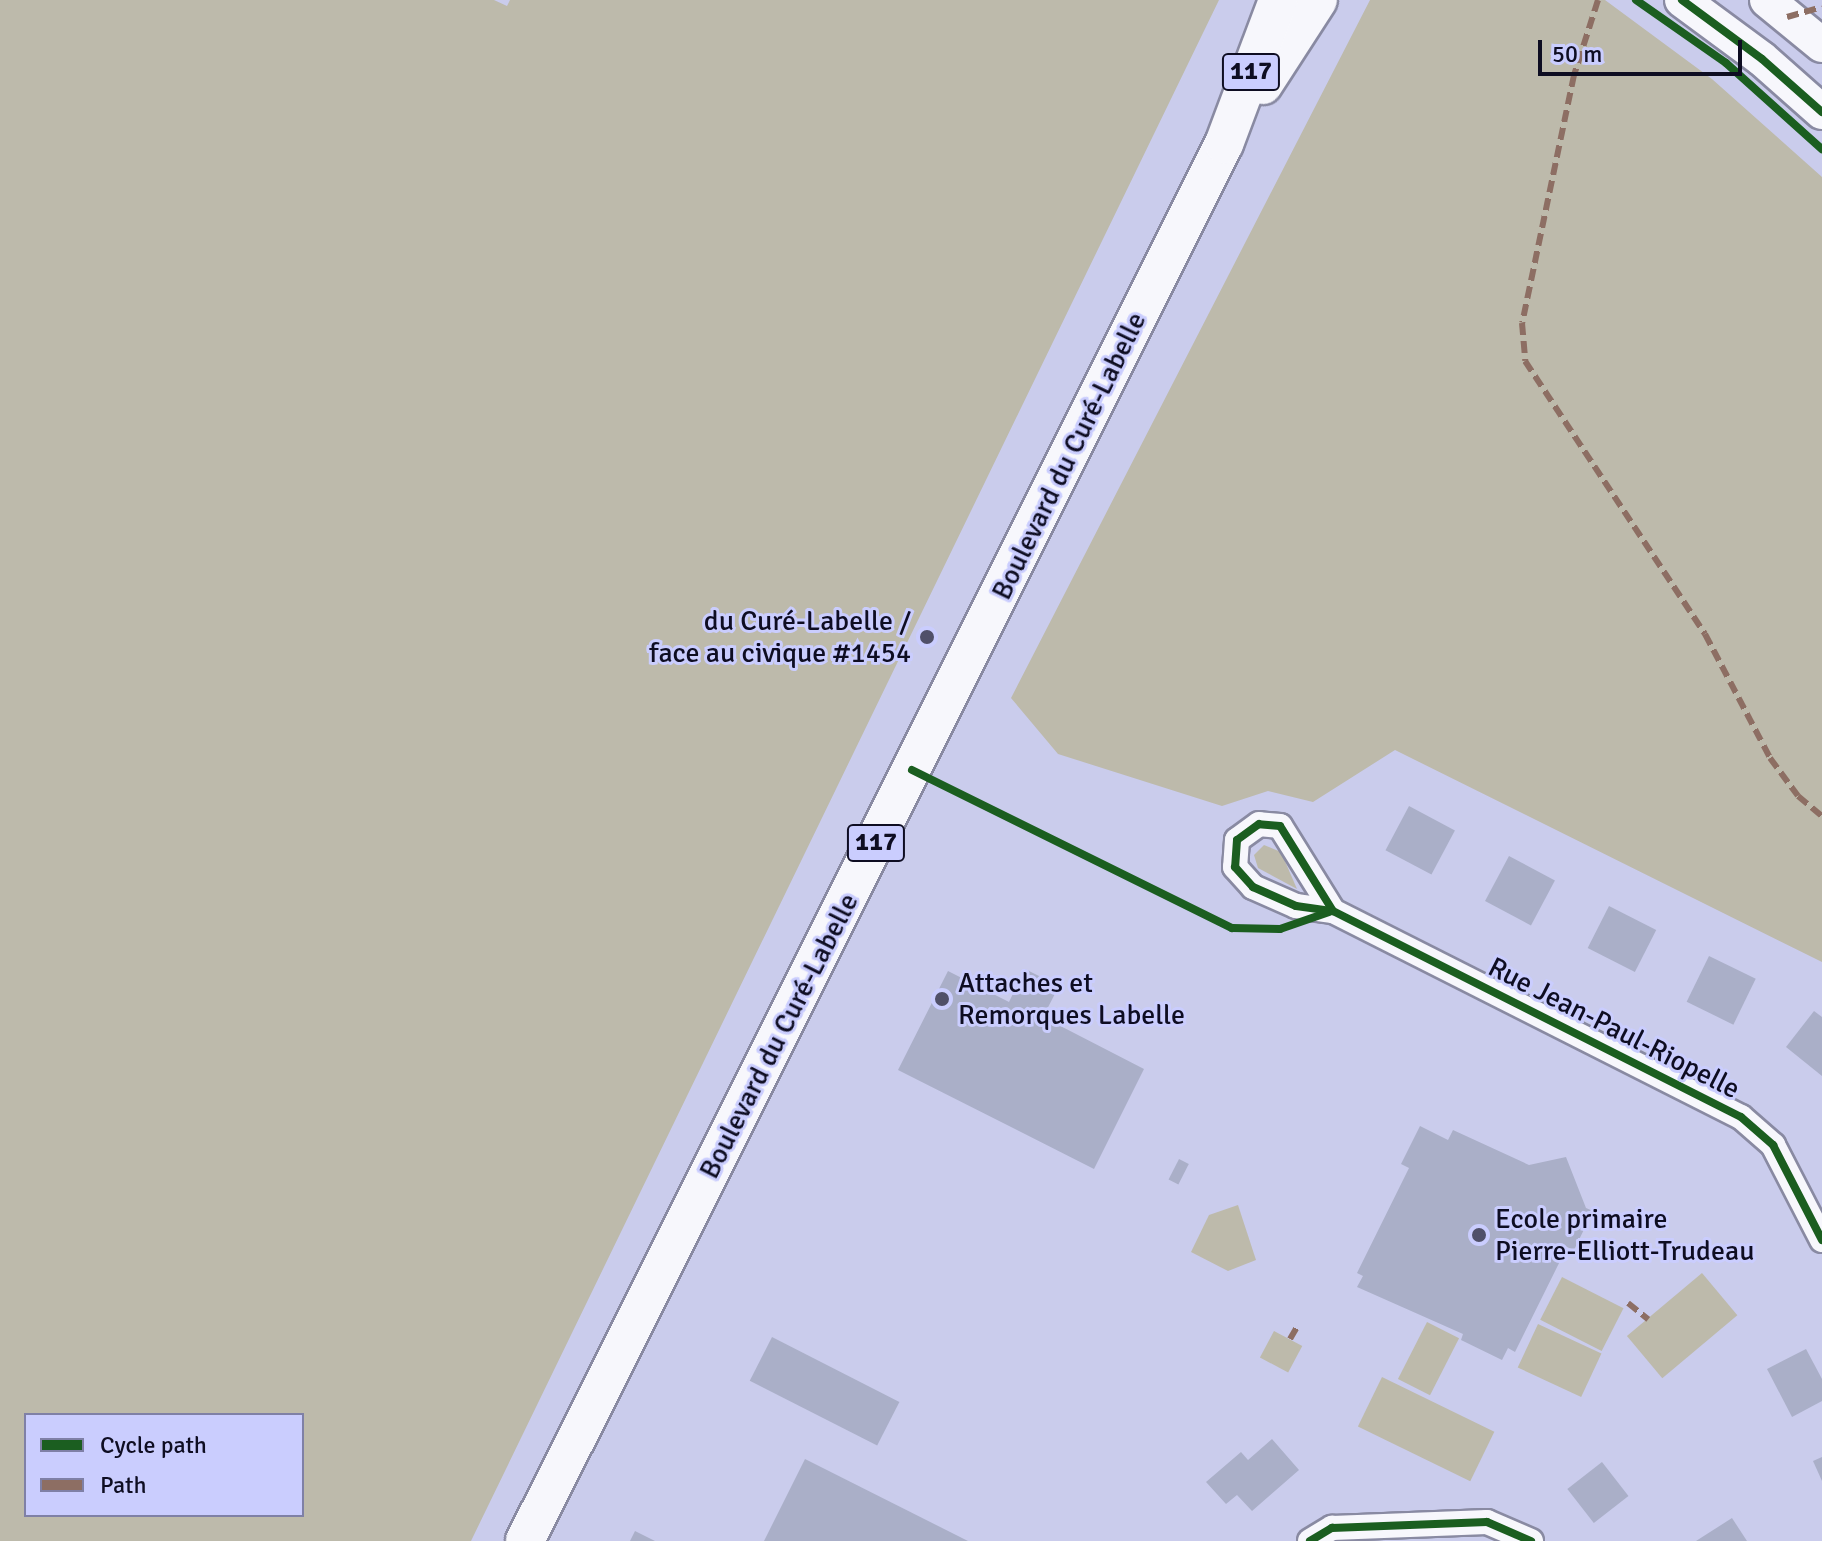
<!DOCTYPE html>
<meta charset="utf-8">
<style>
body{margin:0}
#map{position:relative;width:1822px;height:1541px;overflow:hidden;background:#caccec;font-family:Signika,sans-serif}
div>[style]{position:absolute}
.green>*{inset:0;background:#bdbaab;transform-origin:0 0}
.building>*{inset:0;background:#aaafc8;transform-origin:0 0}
.roads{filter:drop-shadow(2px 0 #898aa2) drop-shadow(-2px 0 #898aa2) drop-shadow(0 2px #898aa2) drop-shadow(0 -2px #898aa2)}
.street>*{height:24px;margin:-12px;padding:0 12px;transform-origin:12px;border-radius:12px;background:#f7f7fc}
.secondary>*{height:34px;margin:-17px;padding:0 17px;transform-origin:17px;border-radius:17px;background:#f7f7fc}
.primary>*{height:38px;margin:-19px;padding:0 19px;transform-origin:19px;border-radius:19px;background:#f7f7fc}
.quiet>*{height:6px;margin-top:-3px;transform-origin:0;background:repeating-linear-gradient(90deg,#8d6e63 0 12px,transparent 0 18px)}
.cycleway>*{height:8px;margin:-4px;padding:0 4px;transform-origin:4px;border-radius:4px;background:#1b5e20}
.dots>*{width:22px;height:22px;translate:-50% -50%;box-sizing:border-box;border:4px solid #cacdfe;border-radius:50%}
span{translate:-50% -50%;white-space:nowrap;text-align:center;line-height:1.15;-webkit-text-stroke:6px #cacdfe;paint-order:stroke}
.shield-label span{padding:2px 6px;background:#cacdfe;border:2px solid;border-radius:6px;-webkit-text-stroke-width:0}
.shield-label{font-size:26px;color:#0e0d22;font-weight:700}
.street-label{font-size:28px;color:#0e0d22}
.poi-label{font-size:28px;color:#0e0d22}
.right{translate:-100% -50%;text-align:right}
.left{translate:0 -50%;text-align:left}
.legend{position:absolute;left:24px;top:1413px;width:280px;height:104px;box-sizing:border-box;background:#cacdfe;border:2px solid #7f80a6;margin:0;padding:10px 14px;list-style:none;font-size:24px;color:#0e0d22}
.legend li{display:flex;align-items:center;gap:16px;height:40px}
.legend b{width:40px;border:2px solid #7f80a6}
.scale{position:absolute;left:1538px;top:40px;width:204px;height:36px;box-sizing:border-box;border:4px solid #0e0d22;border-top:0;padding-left:10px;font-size:24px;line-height:28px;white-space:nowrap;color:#0e0d22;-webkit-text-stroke:6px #cacdfe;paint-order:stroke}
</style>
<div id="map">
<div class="green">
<i style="clip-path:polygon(evenodd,0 0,494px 0,507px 6px,510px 0,1219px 0,471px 1541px,0 1541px,0 0,26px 1415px,302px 1415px,302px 1515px,26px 1515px,26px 1415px)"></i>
<i style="clip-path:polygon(1370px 0,1605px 0,1712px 79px,1822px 177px,1822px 962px,1395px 750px,1313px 802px,1268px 791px,1222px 806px,1058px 754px,1011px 698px)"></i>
<i style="clip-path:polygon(1264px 845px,1281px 852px,1297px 889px,1258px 868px,1254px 855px)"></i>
<i style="clip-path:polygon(1238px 1205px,1256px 1260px,1228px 1271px,1191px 1252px,1209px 1215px)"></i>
<i style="left:1702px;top:1273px;width:55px;height:98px;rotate:50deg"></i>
<i style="left:1562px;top:1277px;width:69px;height:48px;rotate:27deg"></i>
<i style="left:1427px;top:1322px;width:36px;height:64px;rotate:27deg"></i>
<i style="left:1538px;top:1324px;width:70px;height:48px;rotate:25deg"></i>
<i style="left:1274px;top:1331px;width:32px;height:30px;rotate:28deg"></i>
<i style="left:1382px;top:1377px;width:125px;height:55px;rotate:26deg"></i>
</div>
<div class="building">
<i style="left:1409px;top:806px;width:52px;height:50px;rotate:28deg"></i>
<i style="left:1509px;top:856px;width:52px;height:51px;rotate:28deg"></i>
<i style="left:1609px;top:906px;width:53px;height:47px;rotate:27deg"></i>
<i style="left:1709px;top:956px;width:52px;height:51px;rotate:26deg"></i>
<i style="clip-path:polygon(1025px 969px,1059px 986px,1043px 1017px,1144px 1069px,1094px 1169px,898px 1070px,948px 971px,1009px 1002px)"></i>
<i style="clip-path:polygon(1814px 1011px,1822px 1017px,1822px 1076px,1786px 1047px)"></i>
<i style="clip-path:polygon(1420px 1126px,1448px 1140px,1453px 1130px,1529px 1165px,1566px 1157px,1586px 1208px,1593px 1211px,1574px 1250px,1567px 1247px,1515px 1352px,1508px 1348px,1502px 1360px,1461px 1340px,1463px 1334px,1357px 1287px,1363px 1276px,1357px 1273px,1409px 1168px,1401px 1164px)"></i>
<i style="left:1179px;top:1159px;width:11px;height:23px;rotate:27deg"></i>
<i style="left:772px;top:1337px;width:143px;height:49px;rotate:27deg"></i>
<i style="clip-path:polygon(1806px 1349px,1822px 1379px,1822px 1401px,1792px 1417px,1767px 1369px)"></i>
<i style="clip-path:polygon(1272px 1439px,1299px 1470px,1252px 1511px,1237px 1495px,1226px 1504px,1206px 1482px,1241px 1452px,1248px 1460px)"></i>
<i style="clip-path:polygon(1822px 1457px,1822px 1481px,1813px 1461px)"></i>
<i style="clip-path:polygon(805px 1459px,968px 1541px,764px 1541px)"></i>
<i style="left:1602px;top:1462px;width:43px;height:44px;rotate:52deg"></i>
<i style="clip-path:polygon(1732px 1518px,1747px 1541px,1696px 1541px)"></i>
<i style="clip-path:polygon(635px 1531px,655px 1541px,630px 1541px)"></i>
</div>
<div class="roads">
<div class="street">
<i style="left:1333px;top:911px;width:100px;rotate:-121.9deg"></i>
<i style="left:1280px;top:826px;width:21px;rotate:-175deg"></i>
<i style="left:1259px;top:824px;width:27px;rotate:144deg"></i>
<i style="left:1237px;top:840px;width:27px;rotate:94deg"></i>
<i style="left:1235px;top:867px;width:27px;rotate:48deg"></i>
<i style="left:1253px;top:887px;width:47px;rotate:23.8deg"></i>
<i style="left:1296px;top:906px;width:37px;rotate:8deg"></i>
<i style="left:1333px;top:911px;width:457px;rotate:26.8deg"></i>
<i style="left:1741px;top:1117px;width:43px;rotate:41.2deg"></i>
<i style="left:1773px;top:1145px;width:107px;rotate:62.7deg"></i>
<i style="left:1310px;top:1541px;width:26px;rotate:-31deg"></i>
<i style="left:1332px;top:1528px;width:155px;rotate:-2.2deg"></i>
<i style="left:1487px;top:1522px;width:48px;rotate:23.4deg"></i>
</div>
<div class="secondary">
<i style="left:1682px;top:0;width:99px;rotate:36.4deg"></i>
<i style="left:1762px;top:59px;width:80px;rotate:41.5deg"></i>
<i style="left:1767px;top:0;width:71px;rotate:39.3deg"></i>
</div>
<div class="primary">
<i style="left:1263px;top:85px;width:101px;rotate:-57.1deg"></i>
<i style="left:525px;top:1541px;width:1562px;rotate:-63.42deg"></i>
<i style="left:1224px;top:144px;width:154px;rotate:-69.4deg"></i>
</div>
</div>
<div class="quiet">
<i style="left:1598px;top:0;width:79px;rotate:107.7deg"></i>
<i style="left:1574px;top:75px;width:253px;rotate:101.8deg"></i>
<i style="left:1522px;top:323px;width:38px;rotate:85deg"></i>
<i style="left:1525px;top:361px;width:327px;rotate:56.6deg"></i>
<i style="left:1705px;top:634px;width:140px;rotate:62.3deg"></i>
<i style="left:1770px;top:758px;width:47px;rotate:53.6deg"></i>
<i style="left:1798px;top:796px;width:31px;rotate:40deg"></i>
<i style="left:1787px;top:17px;width:36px;rotate:-16deg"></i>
<i style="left:1628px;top:1303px;width:26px;rotate:39deg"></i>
<i style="left:1290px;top:1339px;width:16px;rotate:-60deg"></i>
</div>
<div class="cycleway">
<i style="left:1636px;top:0;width:110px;rotate:35deg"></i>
<i style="left:1726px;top:63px;width:129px;rotate:41.9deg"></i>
<i style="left:1682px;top:0;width:99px;rotate:36.4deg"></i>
<i style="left:1762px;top:59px;width:80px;rotate:41.5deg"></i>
<i style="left:912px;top:770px;width:357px;rotate:26.3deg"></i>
<i style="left:1232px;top:928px;width:48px;rotate:1.2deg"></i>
<i style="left:1280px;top:929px;width:52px;rotate:-19.1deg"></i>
<i style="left:1333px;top:911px;width:100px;rotate:-121.9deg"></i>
<i style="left:1280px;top:826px;width:21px;rotate:-175deg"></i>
<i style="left:1259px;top:824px;width:27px;rotate:144deg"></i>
<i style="left:1237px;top:840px;width:27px;rotate:94deg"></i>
<i style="left:1235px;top:867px;width:27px;rotate:48deg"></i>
<i style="left:1253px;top:887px;width:47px;rotate:23.8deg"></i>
<i style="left:1296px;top:906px;width:37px;rotate:8deg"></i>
<i style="left:1333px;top:911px;width:457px;rotate:26.8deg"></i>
<i style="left:1741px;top:1117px;width:43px;rotate:41.2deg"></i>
<i style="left:1773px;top:1145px;width:107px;rotate:62.7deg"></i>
<i style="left:1310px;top:1541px;width:26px;rotate:-31deg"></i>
<i style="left:1332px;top:1528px;width:155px;rotate:-2.2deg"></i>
<i style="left:1487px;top:1522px;width:48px;rotate:23.4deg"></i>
</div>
<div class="dots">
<i style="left:927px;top:637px;background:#505069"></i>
<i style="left:942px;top:999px;background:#505069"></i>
<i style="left:1479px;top:1235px;background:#505069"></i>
</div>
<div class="shield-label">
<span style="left:1251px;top:72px">117</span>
<span style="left:876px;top:843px">117</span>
</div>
<div class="street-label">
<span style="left:1069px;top:456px;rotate:-64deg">Boulevard du Curé-Labelle</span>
<span style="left:1614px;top:1028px;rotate:27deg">Rue Jean-Paul-Riopelle</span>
<span style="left:779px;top:1036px;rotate:-63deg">Boulevard du Curé-Labelle</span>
</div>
<div class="poi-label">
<span class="right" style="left:911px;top:637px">du Curé-Labelle /<br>face au civique #1454</span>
<span class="left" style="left:958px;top:999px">Attaches et<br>Remorques Labelle</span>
<span class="left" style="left:1495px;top:1235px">Ecole primaire<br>Pierre-Elliott-Trudeau</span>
</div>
<ul class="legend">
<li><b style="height:10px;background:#1b5e20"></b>Cycle path</li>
<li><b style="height:10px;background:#8d6e63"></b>Path</li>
</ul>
<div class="scale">50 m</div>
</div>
